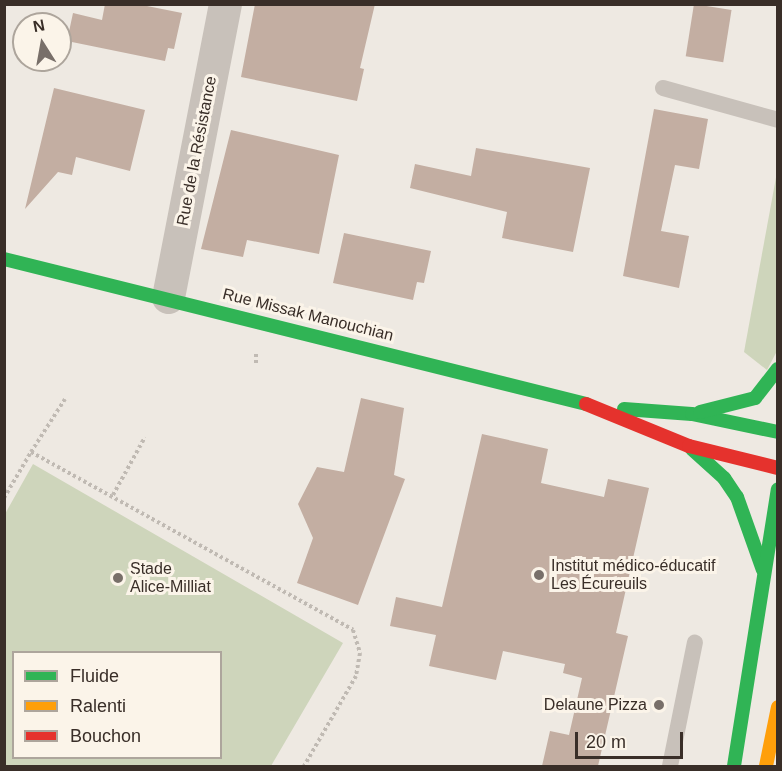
<!DOCTYPE html>
<meta charset="utf-8">
<style>
body{margin:0}
#map{position:relative;width:782px;height:771px;overflow:hidden;background:#eee9e2;font-family:Helvetica,sans-serif}
div>[style]{position:absolute}
.green>*{inset:0;background:#ced5bb}
.building>*{inset:0;background:#c3aea2;transform-origin:0 0}
.path>*{height:4px;margin-top:-2px;transform-origin:0;background:repeating-linear-gradient(90deg,#c0bab3 0 3px,transparent 0 6px)}
.lane>*{height:16px;margin:-8px;padding:0 8px;transform-origin:8px;border-radius:8px;background:#c8c1ba}
.street>*{height:33px;margin:-16.5px;padding:0 16.5px;transform-origin:16.5px;border-radius:16.5px;background:#c8c1ba}
.fast>*{height:14px;margin:-7px;padding:0 7px;transform-origin:7px;border-radius:7px;background:#30b455}
.slow>*{height:14px;margin:-7px;padding:0 7px;transform-origin:7px;border-radius:7px;background:#ff9f0a}
.jam>*{height:14px;margin:-7px;padding:0 7px;transform-origin:7px;border-radius:7px;background:#e5322d}
.dots>*{width:16px;height:16px;translate:-50% -50%;box-sizing:border-box;border:3px solid #fbf4e9;border-radius:50%}
span{translate:-50% -50%;white-space:nowrap;text-align:center;line-height:1.15;-webkit-text-stroke:6px #fbf4e9;paint-order:stroke}
.street-label{font-size:16px;color:#392e28}
.poi-label{font-size:16px;color:#392e28}
.left{translate:0 -50%;text-align:left}
.right{translate:-100% -50%;text-align:right}
.frame{position:absolute;inset:0;border:6px solid #392e28;pointer-events:none}
.legend{position:absolute;left:12px;top:651px;width:210px;height:108px;box-sizing:border-box;background:#fbf4e9;border:2px solid #ada59c;margin:0;padding:8px 10px;list-style:none;font-size:18px;color:#392e28}
.legend li{display:flex;align-items:center;gap:12px;height:30px}
.legend b{width:30px;border:2px solid #ada59c}
.north{position:absolute;left:12px;top:12px;width:60px;height:60px;box-sizing:border-box;background:#fbf4e9;border:2px solid #ada59c;border-radius:50%;rotate:349deg;font-size:16px;font-weight:700;line-height:24px;text-align:center;color:#392e28}
.north::after{content:'';display:block;margin:auto;width:21px;height:27px;background:#786f69;clip-path:polygon(50% 0,100% 100%,50% 72%,0 100%)}
.scale{position:absolute;left:575px;top:732px;width:108px;height:27px;box-sizing:border-box;border:3px solid #392e28;border-top:0;padding-left:8px;font-size:18px;line-height:21px;white-space:nowrap;color:#392e28;-webkit-text-stroke:4px #fbf4e9;paint-order:stroke}
</style>
<div id="map">
<div class="green">
<i style="clip-path:polygon(777px 172px,777px 351px,767px 370px,744px 352px)"></i>
<i style="clip-path:polygon(evenodd,33px 464px,343px 643px,271px 766px,5px 766px,5px 514px,33px 464px,14px 652px,220px 652px,220px 758px,14px 758px,14px 652px)"></i>
</div>
<div class="building">
<i style="clip-path:polygon(105px 4px,137px 4px,182px 13px,174px 49px,168px 48px,165px 61px,67px 41px,73px 13px,102px 20px)"></i>
<i style="clip-path:polygon(255px 4px,375px 4px,360px 68px,364px 69px,357px 101px,241px 77px)"></i>
<i style="left:694px;top:4px;width:38px;height:53px;rotate:9deg"></i>
<i style="clip-path:polygon(54px 88px,145px 110px,130px 171px,76px 157px,72px 175px,58px 172px,25px 209px)"></i>
<i style="clip-path:polygon(654px 109px,708px 119px,699px 169px,675px 165px,661px 231px,689px 236px,679px 288px,623px 276px)"></i>
<i style="clip-path:polygon(231px 130px,339px 155px,319px 254px,247px 240px,243px 257px,201px 249px)"></i>
<i style="clip-path:polygon(476px 148px,590px 168px,573px 252px,502px 238px,507px 212px,410px 188px,415px 164px,471px 176px)"></i>
<i style="clip-path:polygon(344px 233px,431px 251px,424px 283px,417px 282px,413px 300px,333px 283px)"></i>
<i style="clip-path:polygon(361px 398px,404px 408px,394px 475px,405px 479px,358px 605px,297px 583px,313px 538px,298px 504px,317px 467px,344px 472px)"></i>
<i style="clip-path:polygon(482px 434px,548px 449px,541px 483px,604px 497px,608px 479px,649px 488px,616px 633px,628px 636px,598px 766px,542px 766px,550px 731px,569px 735px,582px 678px,563px 673px,565px 664px,503px 651px,496px 680px,429px 666px,436px 635px,390px 626px,396px 597px,442px 607px)"></i>
</div>
<div class="path">
<i style="left:256px;top:354px;width:11px;rotate:90deg"></i>
<i style="left:31px;top:452px;width:63px;rotate:-57.3deg"></i>
<i style="left:113px;top:495px;width:66px;rotate:-61.1deg"></i>
<i style="left:4px;top:498px;width:53px;rotate:-59.6deg"></i>
<i style="left:31px;top:452px;width:368px;rotate:28.9deg"></i>
<i style="left:353px;top:630px;width:24px;rotate:73deg"></i>
<i style="left:360px;top:653px;width:23px;rotate:100deg"></i>
<i style="left:356px;top:676px;width:104px;rotate:120deg"></i>
</div>
<div class="lane">
<i style="left:663px;top:88px;width:119px;rotate:15.5deg"></i>
<i style="left:670px;top:766px;width:126px;rotate:-78.6deg"></i>
</div>
<div class="street">
<i style="left:168px;top:297px;width:298px;rotate:-79deg"></i>
</div>
<div class="fast">
<i style="left:4px;top:259px;width:600px;rotate:13.99deg"></i>
<i style="left:624px;top:409px;width:68px;rotate:4.2deg"></i>
<i style="left:692px;top:414px;width:88px;rotate:11.8deg"></i>
<i style="left:700px;top:412px;width:57px;rotate:-14.3deg"></i>
<i style="left:755px;top:398px;width:37px;rotate:-52deg"></i>
<i style="left:692px;top:449px;width:43px;rotate:42.2deg"></i>
<i style="left:724px;top:478px;width:23px;rotate:56deg"></i>
<i style="left:737px;top:497px;width:77px;rotate:70.4deg"></i>
<i style="left:734px;top:766px;width:280px;rotate:-81deg"></i>
</div>
<div class="slow">
<i style="left:766px;top:766px;width:60px;rotate:-78.5deg"></i>
</div>
<div class="jam">
<i style="left:586px;top:404px;width:111px;rotate:22.2deg"></i>
<i style="left:689px;top:446px;width:92px;rotate:13.9deg"></i>
</div>
<div class="dots">
<i style="left:539px;top:575px;background:#786f69"></i>
<i style="left:118px;top:578px;background:#786f69"></i>
<i style="left:659px;top:705px;background:#786f69"></i>
</div>
<div class="street-label">
<span style="left:197px;top:151px;rotate:-79deg">Rue de la Résistance</span>
<span style="left:308px;top:315px;rotate:14deg">Rue Missak Manouchian</span>
</div>
<div class="poi-label">
<span class="left" style="left:551px;top:575px">Institut médico-éducatif<br>Les Écureuils</span>
<span class="left" style="left:130px;top:578px">Stade<br>Alice-Milliat</span>
<span class="right" style="left:647px;top:705px">Delaune Pizza</span>
</div>
<div class="frame"></div>
<ul class="legend">
<li><b style="height:8px;background:#30b455"></b>Fluide</li>
<li><b style="height:8px;background:#ff9f0a"></b>Ralenti</li>
<li><b style="height:8px;background:#e5322d"></b>Bouchon</li>
</ul>
<div class="north">N</div>
<div class="scale">20 m</div>
</div>
